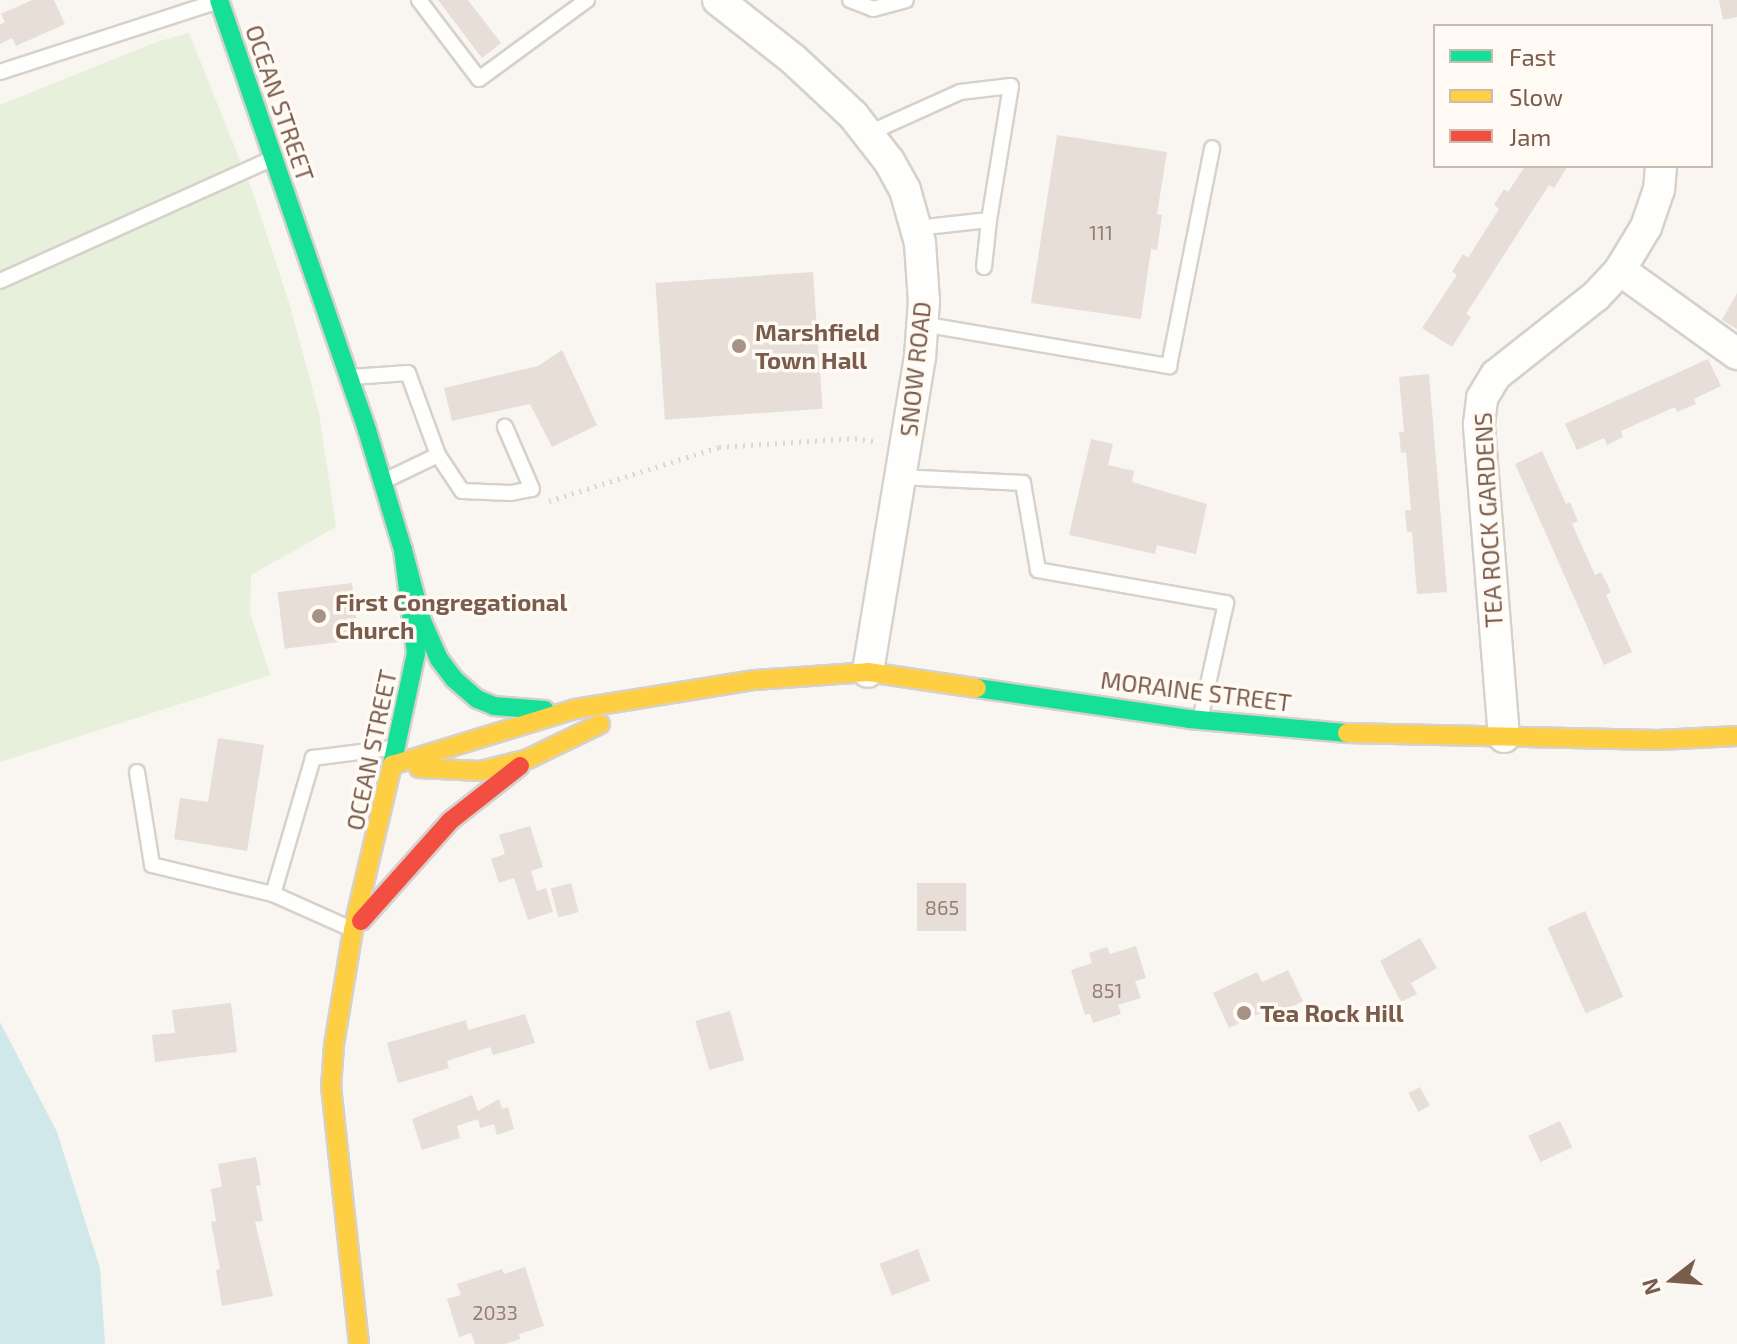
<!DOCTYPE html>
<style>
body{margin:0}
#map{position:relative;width:1737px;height:1344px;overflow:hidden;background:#f9f5f0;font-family:"Exo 2",sans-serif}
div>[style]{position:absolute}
.green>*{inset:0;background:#e7f0db}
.water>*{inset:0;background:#d0e8ea}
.building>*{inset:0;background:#e6ded7;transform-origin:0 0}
.path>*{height:5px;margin-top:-2.5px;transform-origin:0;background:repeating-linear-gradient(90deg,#dcd5d0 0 2px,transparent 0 8px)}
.roads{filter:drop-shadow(2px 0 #d7d1cb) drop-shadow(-2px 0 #d7d1cb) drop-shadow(0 2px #d7d1cb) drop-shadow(0 -2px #d7d1cb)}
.lane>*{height:14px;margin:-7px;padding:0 7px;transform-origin:7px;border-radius:7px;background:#fefefd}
.street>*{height:30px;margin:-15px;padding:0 15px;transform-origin:15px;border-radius:15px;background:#fefefd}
.fast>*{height:18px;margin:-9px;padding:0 9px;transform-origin:9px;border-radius:9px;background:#16e098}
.slow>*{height:18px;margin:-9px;padding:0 9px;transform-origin:9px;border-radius:9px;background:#ffcf43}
.jam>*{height:18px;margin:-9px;padding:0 9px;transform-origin:9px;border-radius:9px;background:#f24e42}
.dots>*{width:22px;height:22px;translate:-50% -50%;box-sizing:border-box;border:4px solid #fffaf3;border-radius:50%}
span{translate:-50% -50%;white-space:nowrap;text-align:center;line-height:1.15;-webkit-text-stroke:7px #fffaf3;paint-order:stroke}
.number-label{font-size:20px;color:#977e72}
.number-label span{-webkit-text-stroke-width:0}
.street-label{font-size:24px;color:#7a5c4d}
.poi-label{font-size:24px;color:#7a5c4d;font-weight:700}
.left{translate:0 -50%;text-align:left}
.legend{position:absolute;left:1433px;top:24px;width:280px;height:144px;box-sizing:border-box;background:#fffaf3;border:2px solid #cabbb1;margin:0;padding:10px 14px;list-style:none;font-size:24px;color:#7a5c4d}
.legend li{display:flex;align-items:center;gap:16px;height:40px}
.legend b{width:40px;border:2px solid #cabbb1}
.north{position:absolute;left:1633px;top:1240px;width:80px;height:80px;-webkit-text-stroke:6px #fffaf3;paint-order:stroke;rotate:253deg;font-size:22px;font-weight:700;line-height:32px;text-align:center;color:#7a5c4d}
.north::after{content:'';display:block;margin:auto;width:28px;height:36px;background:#7a5c4d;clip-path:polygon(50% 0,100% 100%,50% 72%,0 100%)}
</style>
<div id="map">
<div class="green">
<i style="clip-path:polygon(189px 33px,253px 193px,290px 306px,319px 413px,336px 527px,251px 575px,250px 612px,270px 675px,0 762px,0 105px,156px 42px)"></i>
</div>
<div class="water">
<i style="clip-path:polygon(0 1022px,57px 1132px,100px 1268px,105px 1344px,0 1344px)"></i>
</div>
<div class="building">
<i style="clip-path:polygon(32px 0,54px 0,65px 24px,16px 46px,12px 38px,0 44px,0 25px,5px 22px,1px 14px)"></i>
<i style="clip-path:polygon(438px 0,468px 0,501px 43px,482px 58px)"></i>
<i style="clip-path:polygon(1719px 0,1737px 0,1737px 17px,1723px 20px)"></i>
<i style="clip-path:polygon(1057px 135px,1167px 152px,1157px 214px,1162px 215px,1157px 250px,1151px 249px,1141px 319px,1031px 303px)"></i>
<i style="clip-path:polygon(1525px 166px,1568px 166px,1554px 188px,1549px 185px,1466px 314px,1471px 317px,1452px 347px,1422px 328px,1457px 275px,1452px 272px,1463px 254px,1468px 258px,1499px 209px,1494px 205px,1504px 189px,1508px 192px)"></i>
<i style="left:813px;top:272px;width:137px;height:158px;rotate:86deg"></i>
<i style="clip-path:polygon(1737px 293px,1737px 329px,1722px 320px)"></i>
<i style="clip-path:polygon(562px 350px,597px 425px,552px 447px,530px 404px,452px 421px,444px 388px,538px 366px)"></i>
<i style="clip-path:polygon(1708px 359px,1721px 386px,1694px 399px,1696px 404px,1677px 412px,1675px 407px,1621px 431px,1623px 437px,1607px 445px,1604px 438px,1577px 450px,1565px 424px)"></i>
<i style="clip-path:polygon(1429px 374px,1447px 592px,1417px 594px,1412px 532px,1407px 532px,1405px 510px,1411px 510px,1406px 452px,1401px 453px,1399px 432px,1404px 432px,1399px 377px)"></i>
<i style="clip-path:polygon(1091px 439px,1113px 444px,1108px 465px,1134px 471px,1132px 482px,1207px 504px,1196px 554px,1157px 545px,1155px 554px,1069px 535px)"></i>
<i style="clip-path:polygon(1542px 451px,1566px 504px,1570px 502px,1578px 521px,1572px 524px,1595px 575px,1601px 572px,1611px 592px,1606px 595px,1632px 652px,1604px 665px,1515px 464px)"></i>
<i style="left:352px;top:583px;width:57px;height:75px;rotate:83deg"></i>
<i style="clip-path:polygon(218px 738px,264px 745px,247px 851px,174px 839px,180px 798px,208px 802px)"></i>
<i style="clip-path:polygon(530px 826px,543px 867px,531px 871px,537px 891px,546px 888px,553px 912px,528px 920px,514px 878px,499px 883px,491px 859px,505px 854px,499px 835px)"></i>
<i style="left:571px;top:883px;width:30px;height:21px;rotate:75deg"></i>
<i style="left:917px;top:883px;width:49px;height:48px"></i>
<i style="left:1585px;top:911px;width:94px;height:41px;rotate:66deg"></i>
<i style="clip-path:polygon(1420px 938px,1437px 968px,1411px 983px,1417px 994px,1401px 1002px,1380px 961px)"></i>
<i style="clip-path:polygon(1136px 946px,1146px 978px,1135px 981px,1141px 998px,1118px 1005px,1121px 1014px,1093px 1023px,1090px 1014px,1085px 1015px,1071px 970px,1092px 963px,1089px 953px,1107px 947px,1110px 954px)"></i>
<i style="clip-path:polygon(1288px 970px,1303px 1001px,1266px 1019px,1263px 1012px,1229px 1028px,1213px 993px,1257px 972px,1262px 982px)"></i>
<i style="clip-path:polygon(231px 1003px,237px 1052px,155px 1062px,152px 1035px,175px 1033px,172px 1010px)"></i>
<i style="left:730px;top:1011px;width:51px;height:36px;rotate:74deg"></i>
<i style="clip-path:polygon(525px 1014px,535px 1043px,493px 1055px,490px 1047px,447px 1061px,449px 1068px,398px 1083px,387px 1043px,466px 1020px,468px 1030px)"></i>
<i style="left:1420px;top:1087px;width:21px;height:13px;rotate:62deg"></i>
<i style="clip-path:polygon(472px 1095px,478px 1111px,499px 1099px,502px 1109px,508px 1107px,514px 1129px,497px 1135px,494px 1124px,480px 1128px,478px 1119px,457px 1126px,460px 1138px,422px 1150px,412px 1119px)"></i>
<i style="left:1560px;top:1121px;width:29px;height:35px;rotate:65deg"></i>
<i style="clip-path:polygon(256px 1157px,261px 1185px,256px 1186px,263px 1221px,255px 1222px,273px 1296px,222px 1306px,216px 1270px,220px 1269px,211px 1222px,216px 1221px,211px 1189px,222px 1187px,218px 1164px)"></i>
<i style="left:918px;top:1249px;width:34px;height:41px;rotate:69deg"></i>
<i style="clip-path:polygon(525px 1267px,544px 1326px,519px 1334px,520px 1339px,505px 1344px,475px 1344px,471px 1333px,459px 1337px,447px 1299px,461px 1295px,457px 1284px,502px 1269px,504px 1274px)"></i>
</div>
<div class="path">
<i style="left:549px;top:501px;width:178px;rotate:-17.6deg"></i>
<i style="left:719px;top:447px;width:136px;rotate:-3.8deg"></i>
<i style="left:855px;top:438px;width:23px;rotate:10deg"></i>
</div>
<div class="roads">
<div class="lane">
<i style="left:419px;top:0;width:99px;rotate:52.8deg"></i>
<i style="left:479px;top:79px;width:134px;rotate:-36.2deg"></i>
<i style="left:850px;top:0;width:25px;rotate:21deg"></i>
<i style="left:873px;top:9px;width:34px;rotate:-15deg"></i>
<i style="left:0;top:72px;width:226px;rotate:-18deg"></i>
<i style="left:867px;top:134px;width:102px;rotate:-24.3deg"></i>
<i style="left:960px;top:92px;width:51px;rotate:-6.7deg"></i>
<i style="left:1011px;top:86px;width:136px;rotate:99.3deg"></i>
<i style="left:989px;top:220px;width:73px;rotate:173.7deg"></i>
<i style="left:984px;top:267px;width:47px;rotate:-83.9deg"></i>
<i style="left:0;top:281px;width:295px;rotate:-24.2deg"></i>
<i style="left:922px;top:324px;width:251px;rotate:9.7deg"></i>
<i style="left:1169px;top:366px;width:222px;rotate:-78.8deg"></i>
<i style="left:352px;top:377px;width:56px;rotate:-4.1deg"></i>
<i style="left:408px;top:373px;width:87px;rotate:69.9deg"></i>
<i style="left:438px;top:455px;width:60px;rotate:154.3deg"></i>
<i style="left:438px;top:455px;width:43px;rotate:56.3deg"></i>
<i style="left:462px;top:491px;width:49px;rotate:2.3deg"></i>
<i style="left:511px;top:493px;width:21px;rotate:-11deg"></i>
<i style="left:532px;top:489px;width:68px;rotate:-113.5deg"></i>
<i style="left:900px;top:477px;width:123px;rotate:2.8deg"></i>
<i style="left:1023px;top:483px;width:88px;rotate:80.2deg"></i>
<i style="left:1038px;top:570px;width:191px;rotate:10deg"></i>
<i style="left:1226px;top:603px;width:116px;rotate:102.5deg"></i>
<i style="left:137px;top:772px;width:94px;rotate:80.8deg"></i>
<i style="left:152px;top:865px;width:124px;rotate:13.5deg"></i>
<i style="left:273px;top:894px;width:83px;rotate:24.1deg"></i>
<i style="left:273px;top:894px;width:142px;rotate:-73.6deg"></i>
<i style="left:313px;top:758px;width:79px;rotate:-7.3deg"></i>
</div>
<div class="street">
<i style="left:718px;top:0;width:95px;rotate:38.2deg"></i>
<i style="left:793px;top:59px;width:82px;rotate:43deg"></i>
<i style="left:853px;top:115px;width:58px;rotate:52deg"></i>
<i style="left:889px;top:161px;width:33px;rotate:61deg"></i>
<i style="left:905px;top:190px;width:55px;rotate:74.2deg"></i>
<i style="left:920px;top:243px;width:58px;rotate:86.1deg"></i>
<i style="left:924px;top:301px;width:56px;rotate:94.1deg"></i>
<i style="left:920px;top:357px;width:319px;rotate:99.4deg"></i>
<i style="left:1620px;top:270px;width:144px;rotate:35.7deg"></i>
<i style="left:1504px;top:737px;width:314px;rotate:-94.6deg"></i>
<i style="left:1479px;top:424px;width:26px;rotate:-83deg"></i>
<i style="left:1482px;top:398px;width:27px;rotate:-59deg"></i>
<i style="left:1496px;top:375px;width:127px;rotate:-38.3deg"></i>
<i style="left:1596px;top:296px;width:35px;rotate:-47deg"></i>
<i style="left:1620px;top:270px;width:50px;rotate:-58.8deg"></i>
<i style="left:1646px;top:227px;width:39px;rotate:-71deg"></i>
<i style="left:1659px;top:190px;width:24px;rotate:-85deg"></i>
</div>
<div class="fast">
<i style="left:219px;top:0;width:455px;rotate:71deg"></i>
<i style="left:367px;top:430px;width:125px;rotate:73.3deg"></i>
<i style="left:403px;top:550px;width:104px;rotate:82.8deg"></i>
<i style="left:416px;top:653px;width:115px;rotate:102.1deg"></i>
<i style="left:403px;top:550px;width:73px;rotate:75deg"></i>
<i style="left:422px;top:621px;width:42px;rotate:65.9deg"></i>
<i style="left:439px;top:659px;width:25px;rotate:53deg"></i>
<i style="left:454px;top:679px;width:30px;rotate:41deg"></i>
<i style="left:477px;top:699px;width:18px;rotate:22deg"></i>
<i style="left:494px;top:706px;width:51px;rotate:4.5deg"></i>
<i style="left:977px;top:688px;width:214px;rotate:8.3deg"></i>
<i style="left:1189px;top:719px;width:159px;rotate:5.1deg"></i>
</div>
<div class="slow">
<i style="left:1347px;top:733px;width:311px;rotate:1.3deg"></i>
<i style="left:1658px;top:740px;width:79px;rotate:-2.9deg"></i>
<i style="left:392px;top:765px;width:191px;rotate:-17deg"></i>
<i style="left:575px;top:709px;width:182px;rotate:-9.2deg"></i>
<i style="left:755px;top:680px;width:113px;rotate:-4deg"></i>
<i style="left:868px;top:672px;width:110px;rotate:8.4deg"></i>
<i style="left:419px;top:768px;width:61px;rotate:2.8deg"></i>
<i style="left:480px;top:771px;width:49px;rotate:-14deg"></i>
<i style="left:528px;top:759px;width:80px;rotate:-25.9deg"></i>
<i style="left:359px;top:1344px;width:258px;rotate:-96.2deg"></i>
<i style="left:331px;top:1088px;width:43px;rotate:-86deg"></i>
<i style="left:334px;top:1045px;width:117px;rotate:-80.6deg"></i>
<i style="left:353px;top:930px;width:170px;rotate:-76.7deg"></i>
</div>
<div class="jam">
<i style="left:361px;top:921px;width:134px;rotate:-48.3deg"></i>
<i style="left:450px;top:821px;width:89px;rotate:-38.2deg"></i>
</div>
</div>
<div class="dots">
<i style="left:739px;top:346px;background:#a69286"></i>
<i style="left:319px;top:616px;background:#a69286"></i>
<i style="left:1244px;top:1013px;background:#a69286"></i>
</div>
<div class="number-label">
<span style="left:1101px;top:232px">111</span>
<span style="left:942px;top:907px">865</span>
<span style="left:1107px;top:990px">851</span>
<span style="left:495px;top:1312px">2033</span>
</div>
<div class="street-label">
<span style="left:280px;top:103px;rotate:71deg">OCEAN STREET</span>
<span style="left:915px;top:369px;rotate:-84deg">SNOW ROAD</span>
<span style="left:1488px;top:520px;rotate:-93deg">TEA ROCK GARDENS</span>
<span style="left:1196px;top:691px;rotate:7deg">MORAINE STREET</span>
<span style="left:371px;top:750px;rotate:-78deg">OCEAN STREET</span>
</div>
<div class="poi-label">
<span class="left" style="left:755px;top:346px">Marshfield<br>Town Hall</span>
<span class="left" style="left:335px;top:616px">First Congregational<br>Church</span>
<span class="left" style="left:1260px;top:1013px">Tea Rock Hill</span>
</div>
<ul class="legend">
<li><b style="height:10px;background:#16e098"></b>Fast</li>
<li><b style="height:10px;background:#ffcf43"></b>Slow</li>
<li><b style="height:10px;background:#f24e42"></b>Jam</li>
</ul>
<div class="north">N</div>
</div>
